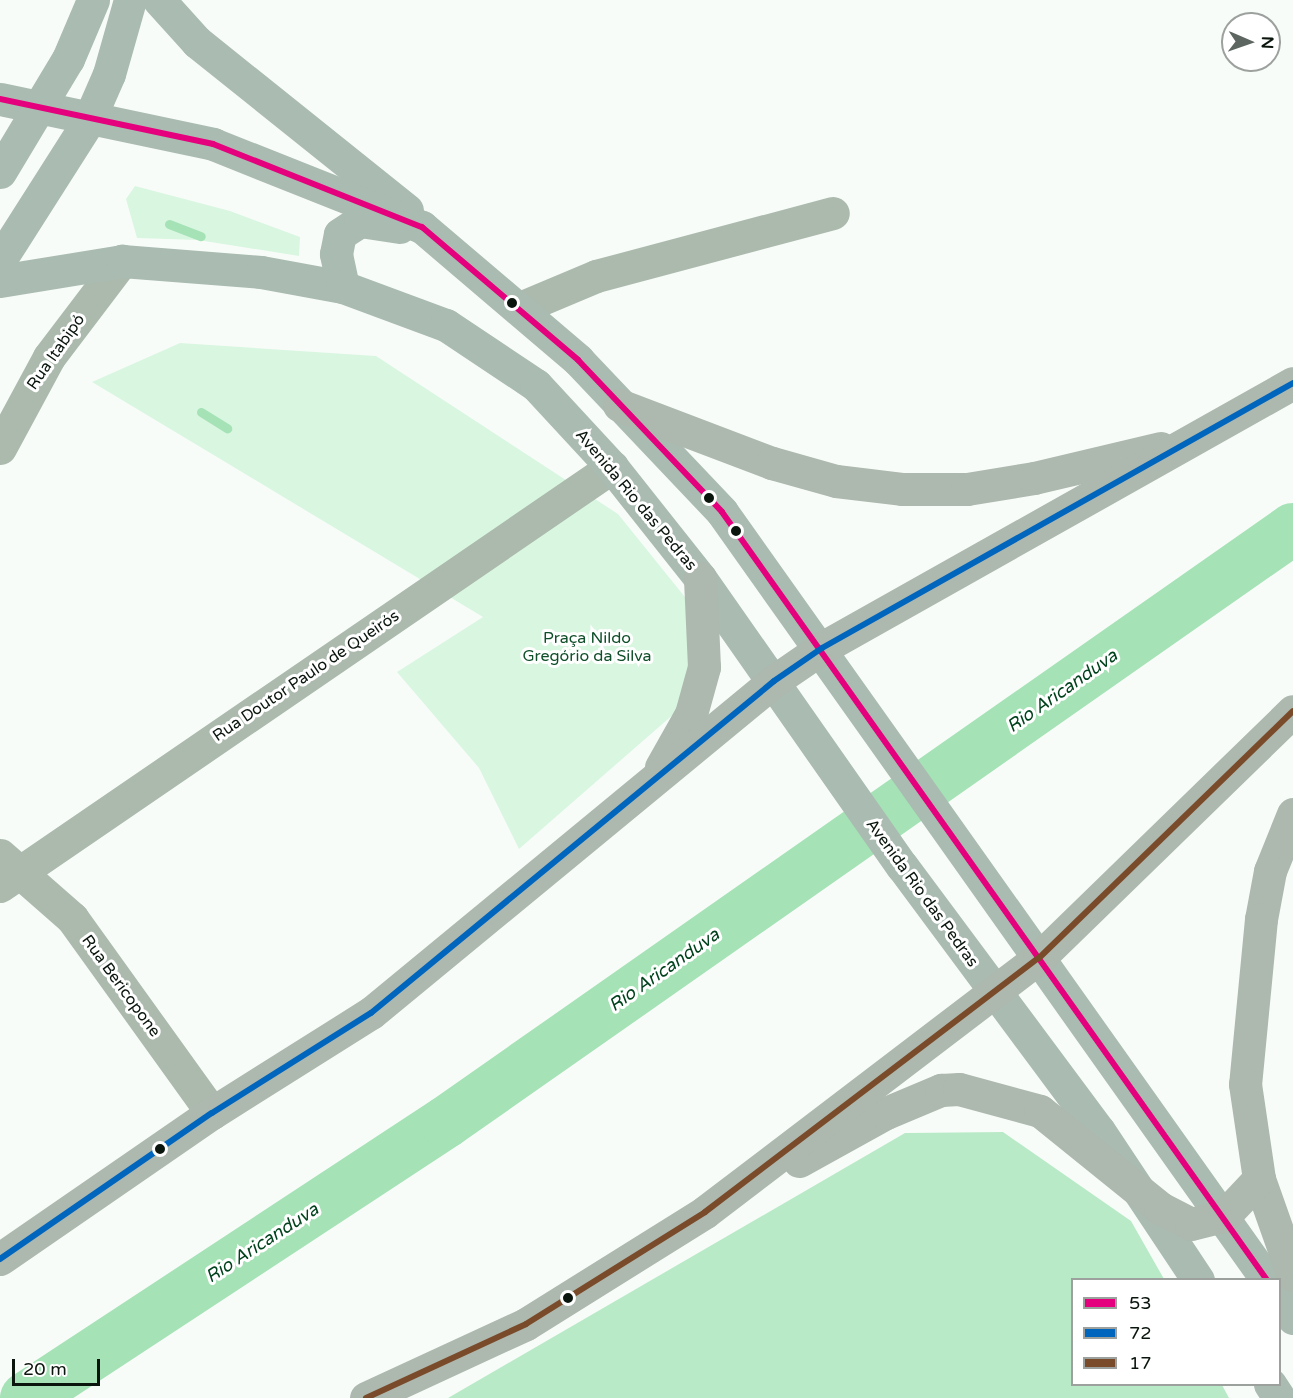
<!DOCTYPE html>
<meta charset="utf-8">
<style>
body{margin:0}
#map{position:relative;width:1293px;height:1398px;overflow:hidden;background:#f8fcf9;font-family:"Varela Round",sans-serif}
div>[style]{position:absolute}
.green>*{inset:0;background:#d9f6e0}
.forest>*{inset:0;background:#b9eac7}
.stream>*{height:9px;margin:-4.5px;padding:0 4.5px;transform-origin:4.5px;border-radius:4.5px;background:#a5e2b6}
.river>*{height:52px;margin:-26px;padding:0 26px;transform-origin:26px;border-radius:26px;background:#a5e2b6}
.minor>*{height:33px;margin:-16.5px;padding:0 16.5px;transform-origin:16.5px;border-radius:16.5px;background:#acbaae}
.major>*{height:33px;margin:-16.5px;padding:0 16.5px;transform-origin:16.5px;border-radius:16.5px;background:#aabbb1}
.highway>*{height:33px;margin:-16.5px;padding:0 16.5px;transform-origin:16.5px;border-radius:16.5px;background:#adb8af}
.bus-1>*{height:6px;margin:-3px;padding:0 3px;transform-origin:3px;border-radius:3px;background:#e5007d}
.bus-2>*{height:6px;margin:-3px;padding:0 3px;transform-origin:3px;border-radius:3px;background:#0065bd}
.bus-3>*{height:6px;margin:-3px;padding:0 3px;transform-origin:3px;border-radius:3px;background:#7a4b2a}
.dots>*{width:16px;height:16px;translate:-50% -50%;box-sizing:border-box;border:3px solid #fff;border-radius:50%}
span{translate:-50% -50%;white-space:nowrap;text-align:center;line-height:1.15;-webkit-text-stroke:6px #fff;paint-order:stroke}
.street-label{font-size:16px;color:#0a150d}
.park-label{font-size:16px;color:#0f4f29}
.water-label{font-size:18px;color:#00431d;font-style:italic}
.legend{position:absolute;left:1071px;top:1278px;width:210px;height:108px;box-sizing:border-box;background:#fff;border:2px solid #9da19e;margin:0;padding:8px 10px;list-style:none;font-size:18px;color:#0a150d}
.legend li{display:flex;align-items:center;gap:12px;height:30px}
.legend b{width:30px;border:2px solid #9da19e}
.north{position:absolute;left:1221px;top:12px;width:60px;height:60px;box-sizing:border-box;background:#fff;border:2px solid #9da19e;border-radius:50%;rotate:92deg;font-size:16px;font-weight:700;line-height:24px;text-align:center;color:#0a150d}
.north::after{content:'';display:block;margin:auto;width:21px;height:27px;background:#5d6660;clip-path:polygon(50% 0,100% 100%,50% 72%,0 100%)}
.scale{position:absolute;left:12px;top:1359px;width:88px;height:27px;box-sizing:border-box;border:3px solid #0a150d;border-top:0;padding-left:8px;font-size:18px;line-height:21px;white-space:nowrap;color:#0a150d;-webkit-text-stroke:4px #fff;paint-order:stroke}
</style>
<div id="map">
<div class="green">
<i style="clip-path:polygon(135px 186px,230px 211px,300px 237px,299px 256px,198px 240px,137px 238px,126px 199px)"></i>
<i style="clip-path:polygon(180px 343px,376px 356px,618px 514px,693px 607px,696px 662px,683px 706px,519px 849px,479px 768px,397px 672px,483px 617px,92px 382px)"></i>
</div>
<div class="forest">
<i style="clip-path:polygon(1003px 1132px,1131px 1221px,1164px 1279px,1072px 1280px,1072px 1384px,1222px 1385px,1229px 1398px,448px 1398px,905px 1133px)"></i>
</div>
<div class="stream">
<i style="left:169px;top:224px;width:34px;rotate:21deg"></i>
<i style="left:201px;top:412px;width:31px;rotate:32deg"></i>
</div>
<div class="river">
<i style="left:26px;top:1398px;width:503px;rotate:-33.31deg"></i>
<i style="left:446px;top:1122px;width:1034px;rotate:-35deg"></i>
</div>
<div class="minor">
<i style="left:520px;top:308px;width:82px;rotate:-22.8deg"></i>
<i style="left:596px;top:276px;width:245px;rotate:-14.9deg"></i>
<i style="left:0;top:448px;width:103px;rotate:-61.7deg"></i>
<i style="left:49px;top:357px;width:121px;rotate:-52.8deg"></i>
<i style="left:0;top:855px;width:96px;rotate:41.2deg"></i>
<i style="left:72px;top:918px;width:240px;rotate:54.3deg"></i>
<i style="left:0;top:886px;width:742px;rotate:-34.4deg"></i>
</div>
<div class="major">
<i style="left:159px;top:0;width:57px;rotate:47.9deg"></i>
<i style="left:197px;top:42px;width:269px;rotate:38.7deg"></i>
<i style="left:0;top:99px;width:218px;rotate:11.9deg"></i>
<i style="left:213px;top:144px;width:225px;rotate:21.7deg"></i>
<i style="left:422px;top:227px;width:205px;rotate:40.4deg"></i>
<i style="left:578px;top:360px;width:209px;rotate:46.5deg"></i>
<i style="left:722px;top:512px;width:942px;rotate:54.64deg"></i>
<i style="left:0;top:172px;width:132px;rotate:-59deg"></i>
<i style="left:68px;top:59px;width:64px;rotate:-67deg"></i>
<i style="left:0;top:260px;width:164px;rotate:-57.5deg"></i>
<i style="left:88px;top:122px;width:52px;rotate:-66.4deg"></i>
<i style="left:109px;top:74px;width:77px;rotate:-74.2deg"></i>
<i style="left:0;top:281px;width:124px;rotate:-9.3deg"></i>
<i style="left:122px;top:261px;width:139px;rotate:4.5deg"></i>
<i style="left:261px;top:272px;width:83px;rotate:10.4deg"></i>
<i style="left:343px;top:287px;width:110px;rotate:20.3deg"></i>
<i style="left:446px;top:325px;width:108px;rotate:33.7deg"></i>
<i style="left:536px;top:385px;width:112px;rotate:47.2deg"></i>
<i style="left:612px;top:467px;width:142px;rotate:51.6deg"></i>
<i style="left:700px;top:578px;width:352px;rotate:55deg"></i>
<i style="left:902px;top:866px;width:330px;rotate:53.4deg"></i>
<i style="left:1099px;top:1131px;width:179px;rotate:56.4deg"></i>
<i style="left:343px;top:287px;width:34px;rotate:-102deg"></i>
<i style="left:336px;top:254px;width:20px;rotate:-79deg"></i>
<i style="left:340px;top:234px;width:24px;rotate:-33deg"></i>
<i style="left:360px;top:221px;width:40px;rotate:8.5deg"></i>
<i style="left:1280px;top:1298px;width:24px;rotate:57deg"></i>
<i style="left:1270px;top:1384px;width:17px;rotate:57deg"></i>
</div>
<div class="highway">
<i style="left:619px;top:405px;width:164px;rotate:20.8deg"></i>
<i style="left:772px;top:463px;width:66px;rotate:15.7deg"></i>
<i style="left:836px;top:481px;width:66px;rotate:6.9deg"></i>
<i style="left:902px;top:489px;width:65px"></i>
<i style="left:967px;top:489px;width:68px;rotate:-9.3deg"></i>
<i style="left:1034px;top:478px;width:130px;rotate:-13.3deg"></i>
<i style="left:661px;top:767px;width:61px;rotate:-60.5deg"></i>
<i style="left:691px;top:714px;width:49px;rotate:-74.5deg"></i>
<i style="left:704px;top:667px;width:89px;rotate:-92.6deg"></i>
<i style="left:1293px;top:814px;width:61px;rotate:112deg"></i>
<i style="left:1270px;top:871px;width:49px;rotate:100.6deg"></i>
<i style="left:1261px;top:919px;width:166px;rotate:95.5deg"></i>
<i style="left:1245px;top:1084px;width:96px;rotate:81.6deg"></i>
<i style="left:1259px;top:1179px;width:102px;rotate:70.5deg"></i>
<i style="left:799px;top:1161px;width:99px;rotate:-28.9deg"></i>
<i style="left:886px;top:1113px;width:60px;rotate:-22.7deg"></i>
<i style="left:941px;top:1090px;width:18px;rotate:-3deg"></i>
<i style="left:959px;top:1089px;width:84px;rotate:15.2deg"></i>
<i style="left:1040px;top:1111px;width:154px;rotate:38.9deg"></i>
<i style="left:1160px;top:1208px;width:35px;rotate:27deg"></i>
<i style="left:1191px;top:1224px;width:34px;rotate:-14deg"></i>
<i style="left:1224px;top:1216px;width:51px;rotate:-46.6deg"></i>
<i style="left:0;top:1259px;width:257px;rotate:-34.6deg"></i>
<i style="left:212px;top:1113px;width:188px;rotate:-32.2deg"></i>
<i style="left:371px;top:1013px;width:522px;rotate:-39.48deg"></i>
<i style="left:774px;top:681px;width:58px;rotate:-34.5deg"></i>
<i style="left:822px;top:648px;width:540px;rotate:-29.36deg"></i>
<i style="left:366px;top:1398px;width:176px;rotate:-24.8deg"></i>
<i style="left:526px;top:1324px;width:211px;rotate:-32deg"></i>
<i style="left:705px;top:1212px;width:420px;rotate:-37.3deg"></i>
<i style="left:1039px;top:958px;width:354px;rotate:-44.2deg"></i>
</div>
<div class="bus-1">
<i style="left:0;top:99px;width:218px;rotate:11.9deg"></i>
<i style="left:213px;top:144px;width:225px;rotate:21.7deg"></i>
<i style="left:422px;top:227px;width:205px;rotate:40.4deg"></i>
<i style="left:578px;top:360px;width:209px;rotate:46.5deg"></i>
<i style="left:722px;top:512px;width:942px;rotate:54.64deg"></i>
</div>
<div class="bus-2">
<i style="left:0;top:1259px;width:257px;rotate:-34.6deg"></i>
<i style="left:212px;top:1113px;width:188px;rotate:-32.2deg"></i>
<i style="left:371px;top:1013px;width:522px;rotate:-39.48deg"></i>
<i style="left:774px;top:681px;width:58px;rotate:-34.5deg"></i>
<i style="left:822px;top:648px;width:540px;rotate:-29.36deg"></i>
</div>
<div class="bus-3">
<i style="left:366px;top:1398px;width:176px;rotate:-24.8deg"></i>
<i style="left:526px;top:1324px;width:211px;rotate:-32deg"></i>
<i style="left:705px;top:1212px;width:420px;rotate:-37.3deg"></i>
<i style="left:1039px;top:958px;width:354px;rotate:-44.2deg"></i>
</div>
<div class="dots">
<i style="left:512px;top:303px;background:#0a150d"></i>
<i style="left:709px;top:498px;background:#0a150d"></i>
<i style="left:736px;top:531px;background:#0a150d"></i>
<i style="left:160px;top:1149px;background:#0a150d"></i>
<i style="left:568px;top:1298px;background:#0a150d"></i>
</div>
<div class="street-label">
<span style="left:56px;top:352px;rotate:-55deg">Rua Itabipó</span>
<span style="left:636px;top:500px;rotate:50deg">Avenida Rio das Pedras</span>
<span style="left:306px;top:676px;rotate:-34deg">Rua Doutor Paulo de Queirós</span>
<span style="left:922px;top:893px;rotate:54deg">Avenida Rio das Pedras</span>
<span style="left:121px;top:986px;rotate:54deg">Rua Bericopone</span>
</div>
<div class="park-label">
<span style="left:587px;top:647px">Praça Nildo<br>Gregório da Silva</span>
</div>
<div class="water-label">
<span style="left:1062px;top:691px;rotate:-35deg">Rio Aricanduva</span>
<span style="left:664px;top:970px;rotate:-35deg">Rio Aricanduva</span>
<span style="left:262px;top:1243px;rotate:-33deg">Rio Aricanduva</span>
</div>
<ul class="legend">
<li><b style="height:8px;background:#e5007d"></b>53</li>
<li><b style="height:8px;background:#0065bd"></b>72</li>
<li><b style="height:8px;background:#7a4b2a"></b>17</li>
</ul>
<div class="north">N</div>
<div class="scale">20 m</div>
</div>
